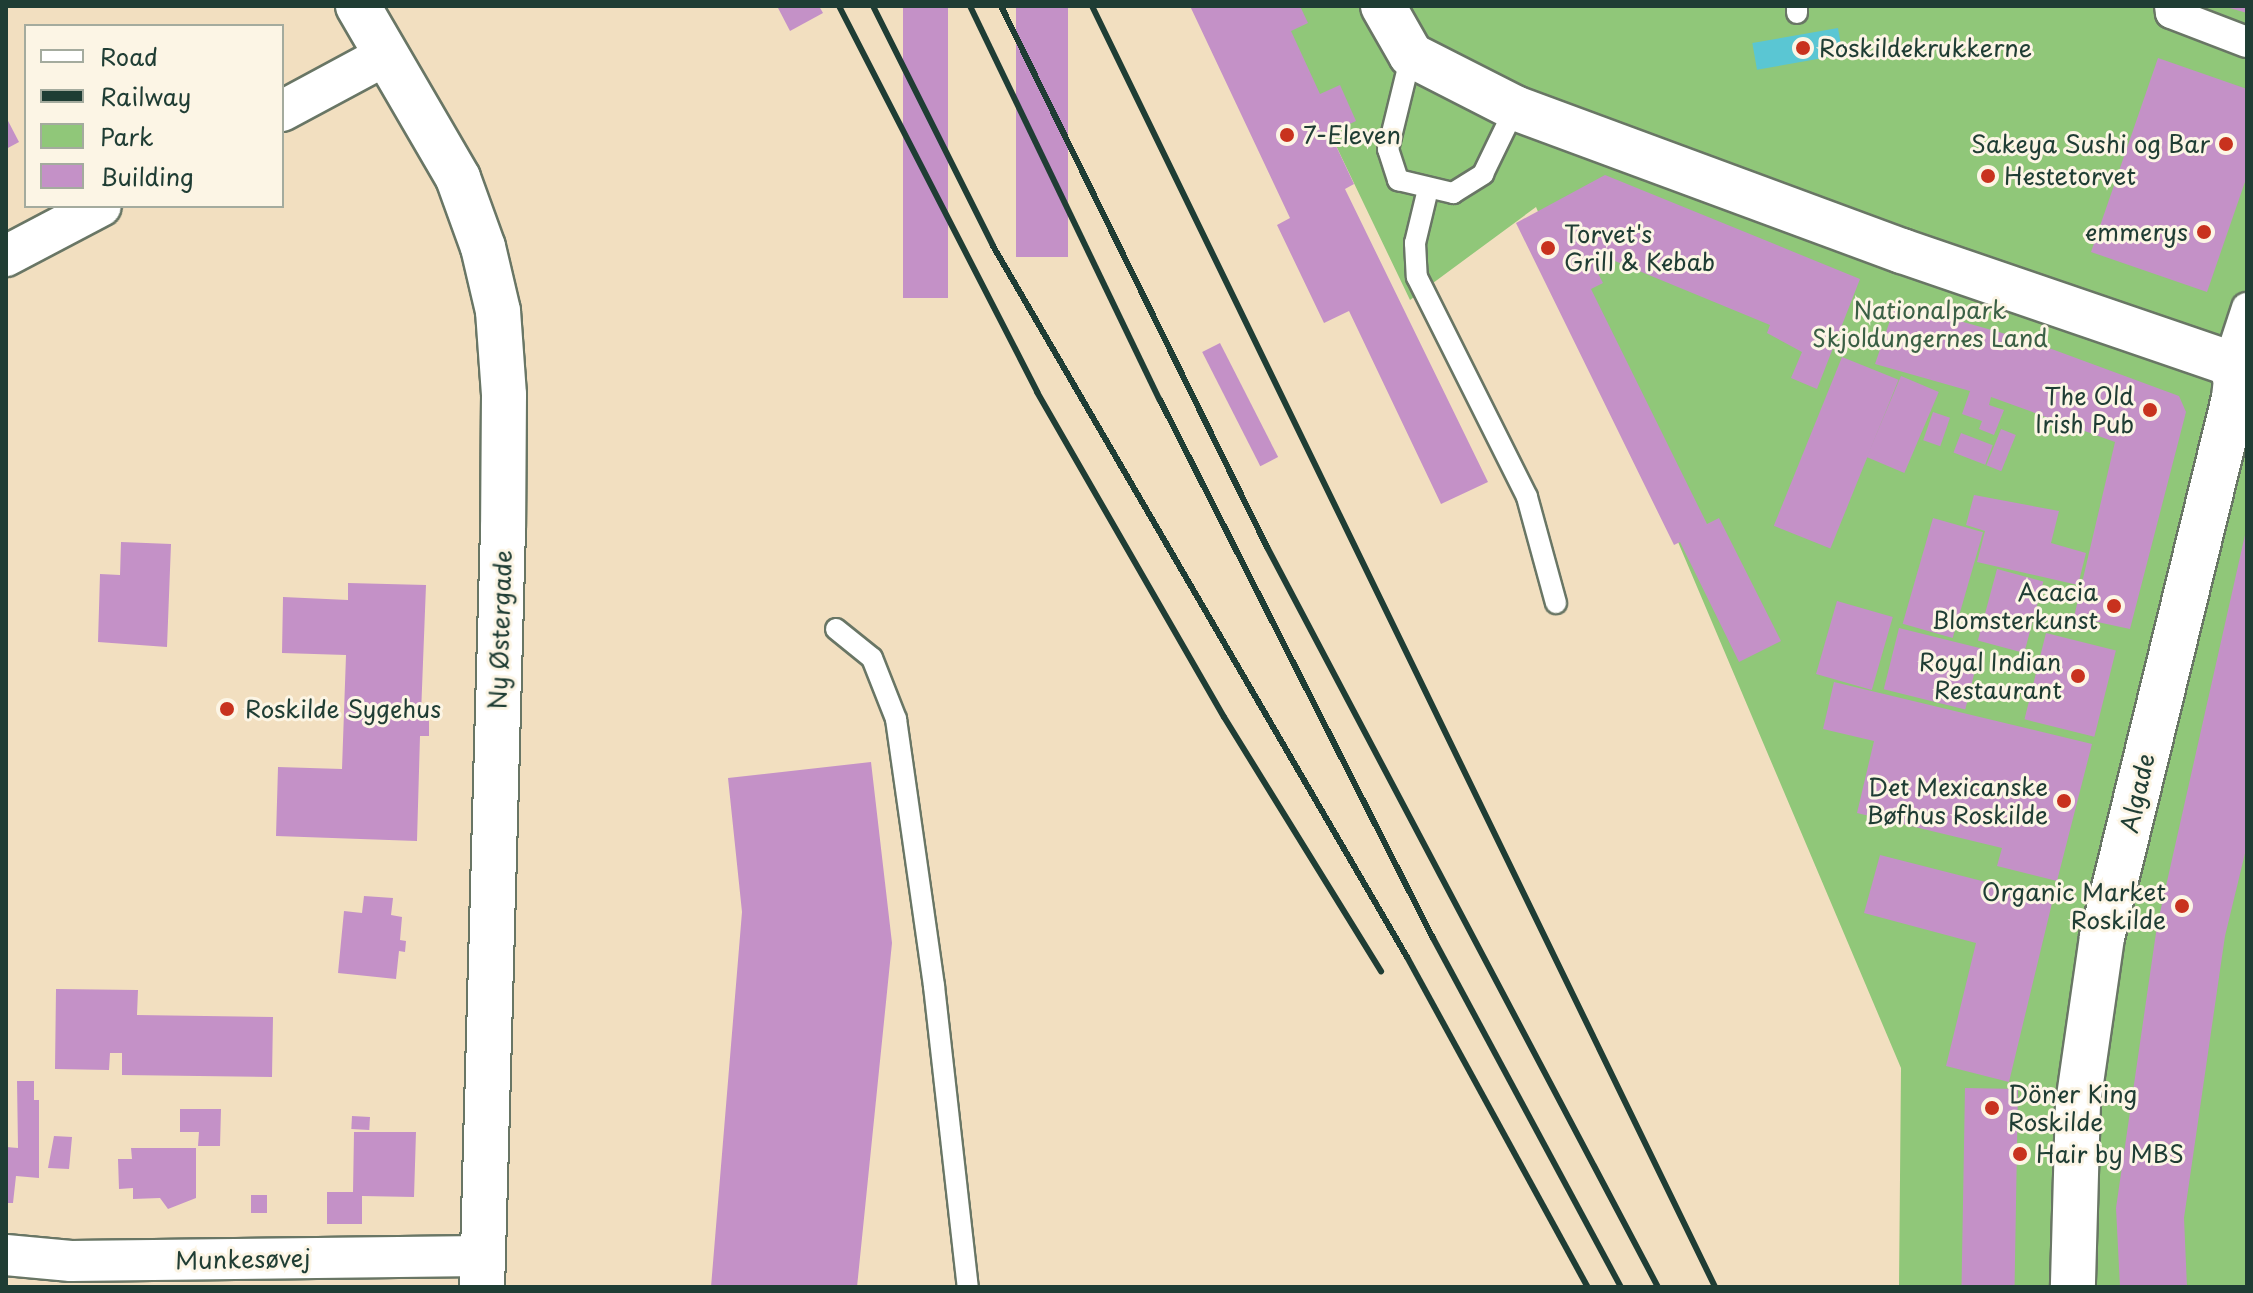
<!DOCTYPE html>
<meta charset="utf-8">
<style>
body{margin:0}
#map{position:relative;width:2253px;height:1293px;overflow:hidden;background:#f2dfc0;font-family:"Playpen Sans",sans-serif}
div>[style]{position:absolute}
.green>*{inset:0;background:#90c779}
.water>*{inset:0;background:#5ac6d3;transform-origin:0 0}
.building>*{inset:0;background:#c491c7;transform-origin:0 0}
.roads{filter:drop-shadow(2px 0 #697665) drop-shadow(-2px 0 #697665) drop-shadow(0 2px #697665) drop-shadow(0 -2px #697665)}
.service>*{height:20px;margin:-10px;padding:0 10px;transform-origin:10px;border-radius:10px;background:#fff}
.pedestrian>*{height:30px;margin:-15px;padding:0 15px;transform-origin:15px;border-radius:15px;background:#fff}
.minor>*{height:40px;margin:-20px;padding:0 20px;transform-origin:20px;border-radius:20px;background:#fff}
.tertiary>*{height:44px;margin:-22px;padding:0 22px;transform-origin:22px;border-radius:22px;background:#fff}
.secondary>*{height:44px;margin:-22px;padding:0 22px;transform-origin:22px;border-radius:22px;background:#fff}
.rail>*{height:6px;margin:-3px;padding:0 3px;transform-origin:3px;border-radius:3px;background:#1f3d34}
.dots>*{width:22px;height:22px;translate:-50% -50%;box-sizing:border-box;border:4px solid #fcf5e5;border-radius:50%}
span{translate:-50% -50%;white-space:nowrap;text-align:center;line-height:1.15;-webkit-text-stroke:6px #fcf5e5;paint-order:stroke}
.poi-label{font-size:24px;color:#1f3d34}
.left{translate:0 -50%;text-align:left}
.right{translate:-100% -50%;text-align:right}
.park-label{font-size:24px;color:#3b6045}
.street-label{font-size:24px;color:#1f3d34}
.frame{position:absolute;inset:0;border:8px solid #1f3d34;pointer-events:none}
.legend{position:absolute;left:24px;top:24px;width:260px;height:184px;box-sizing:border-box;background:#fcf5e5;border:2px solid #a4ab9e;margin:0;padding:10px 14px;list-style:none;font-size:24px;color:#1f3d34}
.legend li{display:flex;align-items:center;gap:16px;height:40px}
.legend b{width:40px;border:2px solid #a4ab9e}
</style>
<div id="map">
<div class="green">
<i style="clip-path:polygon(1269px 6px,2247px 6px,2247px 1287px,1899px 1287px,1901px 1068px,1536px 207px,1410px 300px)"></i>
</div>
<div class="water">
<i style="left:1838px;top:28px;width:27px;height:87px;rotate:80deg"></i>
</div>
<div class="building">
<i style="clip-path:polygon(777px 6px,819px 6px,823px 13px,790px 31px)"></i>
<i style="left:903px;top:6px;width:45px;height:292px"></i>
<i style="left:1016px;top:6px;width:52px;height:251px"></i>
<i style="clip-path:polygon(1190px 6px,1300px 6px,1308px 23px,1291px 31px,1320px 94px,1340px 85px,1356px 121px,1330px 133px,1354px 184px,1345px 189px,1488px 482px,1441px 504px,1349px 311px,1324px 323px,1277px 225px,1290px 218px)"></i>
<i style="clip-path:polygon(2226px 6px,2247px 6px,2247px 13px,2226px 7px)"></i>
<i style="clip-path:polygon(2158px 58px,2247px 89px,2247px 176px,2207px 292px,2091px 252px)"></i>
<i style="clip-path:polygon(6px 117px,19px 142px,6px 149px)"></i>
<i style="clip-path:polygon(1605px 175px,1860px 279px,1817px 389px,1791px 378px,1802px 352px,1767px 333px,1770px 325px,1610px 259px,1594px 266px,1603px 283px,1591px 289px,1707px 524px,1719px 518px,1781px 641px,1739px 662px,1680px 542px,1674px 545px,1516px 223px)"></i>
<i style="clip-path:polygon(1896px 303px,2027px 340px,2179px 396px,2186px 412px,2130px 629px,2074px 617px,2115px 442px,1991px 397px,1989px 405px,2004px 410px,1994px 435px,1979px 429px,1982px 421px,1962px 414px,1970px 391px,1875px 364px)"></i>
<i style="left:1220px;top:343px;width:128px;height:20px;rotate:63deg"></i>
<i style="left:1842px;top:357px;width:61px;height:182px;rotate:22deg"></i>
<i style="left:1901px;top:376px;width:41px;height:88px;rotate:23deg"></i>
<i style="left:1933px;top:412px;width:18px;height:30px;rotate:19deg"></i>
<i style="left:2001px;top:429px;width:16px;height:39px;rotate:22deg"></i>
<i style="left:1961px;top:433px;width:34px;height:21px;rotate:21deg"></i>
<i style="clip-path:polygon(1974px 495px,2059px 511px,2051px 543px,2086px 553px,2078px 585px,1977px 562px,1985px 531px,1966px 525px)"></i>
<i style="left:1933px;top:518px;width:52px;height:110px;rotate:16deg"></i>
<i style="clip-path:polygon(2247px 526px,2247px 845px,2225px 936px,2184px 1218px,2187px 1287px,2120px 1287px,2116px 1208px,2157px 926px)"></i>
<i style="clip-path:polygon(121px 542px,171px 544px,167px 647px,98px 642px,100px 574px,120px 575px)"></i>
<i style="left:1997px;top:569px;width:48px;height:74px;rotate:15deg"></i>
<i style="clip-path:polygon(348px 583px,426px 585px,421px 714px,429px 715px,429px 736px,420px 736px,417px 841px,276px 836px,278px 767px,342px 769px,346px 655px,282px 653px,283px 597px,348px 600px)"></i>
<i style="left:1837px;top:601px;width:58px;height:76px;rotate:16deg"></i>
<i style="left:1899px;top:628px;width:84px;height:63px;rotate:14deg"></i>
<i style="left:2046px;top:633px;width:72px;height:89px;rotate:14deg"></i>
<i style="clip-path:polygon(1834px 682px,2092px 744px,2057px 881px,1997px 866px,2002px 848px,1857px 813px,1874px 741px,1823px 729px)"></i>
<i style="clip-path:polygon(871px 762px,892px 943px,857px 1287px,711px 1287px,742px 912px,728px 778px)"></i>
<i style="clip-path:polygon(1880px 855px,2053px 899px,2009px 1082px,1946px 1066px,1976px 943px,1864px 913px)"></i>
<i style="clip-path:polygon(364px 896px,393px 898px,391px 915px,402px 917px,400px 940px,406px 941px,405px 952px,399px 951px,396px 979px,338px 973px,344px 911px,362px 913px)"></i>
<i style="clip-path:polygon(56px 989px,138px 990px,137px 1015px,273px 1017px,272px 1077px,122px 1075px,122px 1053px,110px 1053px,109px 1070px,55px 1069px)"></i>
<i style="clip-path:polygon(17px 1081px,34px 1081px,34px 1100px,39px 1100px,39px 1178px,16px 1176px,13px 1203px,6px 1203px,6px 1147px,18px 1148px)"></i>
<i style="left:1965px;top:1088px;width:53px;height:199px;rotate:1deg"></i>
<i style="clip-path:polygon(180px 1109px,221px 1109px,220px 1146px,198px 1146px,199px 1132px,180px 1132px)"></i>
<i style="left:352px;top:1116px;width:18px;height:13px;rotate:3deg"></i>
<i style="clip-path:polygon(354px 1132px,416px 1132px,414px 1197px,362px 1196px,362px 1224px,327px 1224px,327px 1192px,353px 1192px)"></i>
<i style="clip-path:polygon(54px 1136px,72px 1137px,69px 1169px,48px 1168px)"></i>
<i style="clip-path:polygon(131px 1148px,196px 1148px,196px 1198px,168px 1209px,160px 1198px,133px 1199px,133px 1188px,119px 1189px,118px 1159px,132px 1159px)"></i>
<i style="left:251px;top:1195px;width:16px;height:18px"></i>
</div>
<div class="roads">
<div class="service">
<i style="left:1797px;top:6px;width:7px;rotate:90deg"></i>
<i style="left:1411px;top:55px;width:97px;rotate:103.7deg"></i>
<i style="left:1388px;top:149px;width:33px;rotate:72deg"></i>
<i style="left:1398px;top:180px;width:57px;rotate:13.3deg"></i>
<i style="left:1453px;top:193px;width:36px;rotate:-32deg"></i>
<i style="left:1483px;top:174px;width:73px;rotate:-64.1deg"></i>
<i style="left:1428px;top:189px;width:56px;rotate:103.5deg"></i>
<i style="left:1415px;top:243px;width:34px;rotate:87deg"></i>
<i style="left:1417px;top:277px;width:246px;rotate:63.4deg"></i>
<i style="left:1527px;top:497px;width:110px;rotate:74.7deg"></i>
<i style="left:836px;top:629px;width:46px;rotate:38.9deg"></i>
<i style="left:872px;top:658px;width:66px;rotate:68.5deg"></i>
<i style="left:896px;top:719px;width:270px;rotate:81.9deg"></i>
<i style="left:934px;top:986px;width:303px;rotate:83.6deg"></i>
</div>
<div class="pedestrian">
<i style="left:2170px;top:6px;width:7px;rotate:82deg"></i>
<i style="left:2171px;top:13px;width:81px;rotate:20.9deg"></i>
<i style="left:2229px;top:363px;width:58px;rotate:-71.9deg"></i>
</div>
<div class="minor">
<i style="left:282px;top:111px;width:118px;rotate:-28.3deg"></i>
<i style="left:6px;top:256px;width:107px;rotate:-27.8deg"></i>
<i style="left:6px;top:1255px;width:65px;rotate:5.3deg"></i>
<i style="left:71px;top:1261px;width:410px;rotate:-0.7deg"></i>
</div>
<div class="tertiary">
<i style="left:1383px;top:6px;width:56px;rotate:60.3deg"></i>
<i style="left:1411px;top:55px;width:117px;rotate:27deg"></i>
<i style="left:1515px;top:108px;width:413px;rotate:20.3deg"></i>
<i style="left:1902px;top:251px;width:346px;rotate:18.9deg"></i>
<i style="left:2229px;top:363px;width:17px;rotate:66deg"></i>
<i style="left:2236px;top:379px;width:19px;rotate:96deg"></i>
<i style="left:2234px;top:398px;width:555px;rotate:103.76deg"></i>
<i style="left:2102px;top:937px;width:168px;rotate:98.2deg"></i>
<i style="left:2078px;top:1103px;width:184px;rotate:91.6deg"></i>
</div>
<div class="secondary">
<i style="left:358px;top:6px;width:199px;rotate:59.8deg"></i>
<i style="left:458px;top:178px;width:73px;rotate:70.1deg"></i>
<i style="left:483px;top:247px;width:66px;rotate:76.8deg"></i>
<i style="left:498px;top:311px;width:84px;rotate:85.9deg"></i>
<i style="left:504px;top:395px;width:133px;rotate:90.4deg"></i>
<i style="left:503px;top:528px;width:759px;rotate:91.58deg"></i>
</div>
</div>
<div class="rail">
<i style="left:839px;top:6px;width:434px;rotate:62.8deg"></i>
<i style="left:1037px;top:392px;width:375px;rotate:60.1deg"></i>
<i style="left:1224px;top:717px;width:299px;rotate:58.3deg"></i>
<i style="left:873px;top:6px;width:268px;rotate:63.4deg"></i>
<i style="left:993px;top:246px;width:823px;rotate:59.79deg"></i>
<i style="left:1407px;top:957px;width:376px;rotate:61.3deg"></i>
<i style="left:970px;top:6px;width:437px;rotate:64.3deg"></i>
<i style="left:1160px;top:400px;width:603px;rotate:63.1deg"></i>
<i style="left:1433px;top:938px;width:396px;rotate:61.7deg"></i>
<i style="left:1001px;top:6px;width:603px;rotate:63.82deg"></i>
<i style="left:1267px;top:547px;width:837px;rotate:62.15deg"></i>
<i style="left:1092px;top:6px;width:1424px;rotate:64.06deg"></i>
</div>
<div class="dots">
<i style="left:1803px;top:48px;background:#c8321e"></i>
<i style="left:1287px;top:135px;background:#c8321e"></i>
<i style="left:2226px;top:144px;background:#c8321e"></i>
<i style="left:1988px;top:176px;background:#c8321e"></i>
<i style="left:2204px;top:232px;background:#c8321e"></i>
<i style="left:1548px;top:248px;background:#c8321e"></i>
<i style="left:2150px;top:410px;background:#c8321e"></i>
<i style="left:2114px;top:606px;background:#c8321e"></i>
<i style="left:2078px;top:676px;background:#c8321e"></i>
<i style="left:227px;top:709px;background:#c8321e"></i>
<i style="left:2064px;top:801px;background:#c8321e"></i>
<i style="left:2182px;top:906px;background:#c8321e"></i>
<i style="left:1992px;top:1108px;background:#c8321e"></i>
<i style="left:2020px;top:1154px;background:#c8321e"></i>
</div>
<div class="poi-label">
<span class="left" style="left:1819px;top:48px">Roskildekrukkerne</span>
<span class="left" style="left:1303px;top:135px">7-Eleven</span>
<span class="right" style="left:2210px;top:144px">Sakeya Sushi og Bar</span>
<span class="left" style="left:2004px;top:176px">Hestetorvet</span>
<span class="right" style="left:2188px;top:232px">emmerys</span>
<span class="left" style="left:1564px;top:248px">Torvet's<br>Grill &amp; Kebab</span>
<span class="right" style="left:2134px;top:410px">The Old<br>Irish Pub</span>
<span class="right" style="left:2098px;top:606px">Acacia<br>Blomsterkunst</span>
<span class="right" style="left:2062px;top:676px">Royal Indian<br>Restaurant</span>
<span class="left" style="left:245px;top:709px">Roskilde Sygehus</span>
<span class="right" style="left:2048px;top:801px">Det Mexicanske<br>Bøfhus Roskilde</span>
<span class="right" style="left:2166px;top:906px">Organic Market<br>Roskilde</span>
<span class="left" style="left:2008px;top:1108px">Döner King<br>Roskilde</span>
<span class="left" style="left:2036px;top:1154px">Hair by MBS</span>
</div>
<div class="park-label">
<span style="left:1930px;top:324px">Nationalpark<br>Skjoldungernes Land</span>
</div>
<div class="street-label">
<span style="left:500px;top:630px;rotate:-88deg">Ny Østergade</span>
<span style="left:2137px;top:793px;rotate:-77deg">Algade</span>
<span style="left:243px;top:1259px;rotate:-1deg">Munkesøvej</span>
</div>
<div class="frame"></div>
<ul class="legend">
<li><b style="height:10px;background:#fff"></b>Road</li>
<li><b style="height:10px;background:#1f3d34"></b>Railway</li>
<li><b style="height:22px;background:#90c779"></b>Park</li>
<li><b style="height:22px;background:#c491c7"></b>Building</li>
</ul>
</div>
